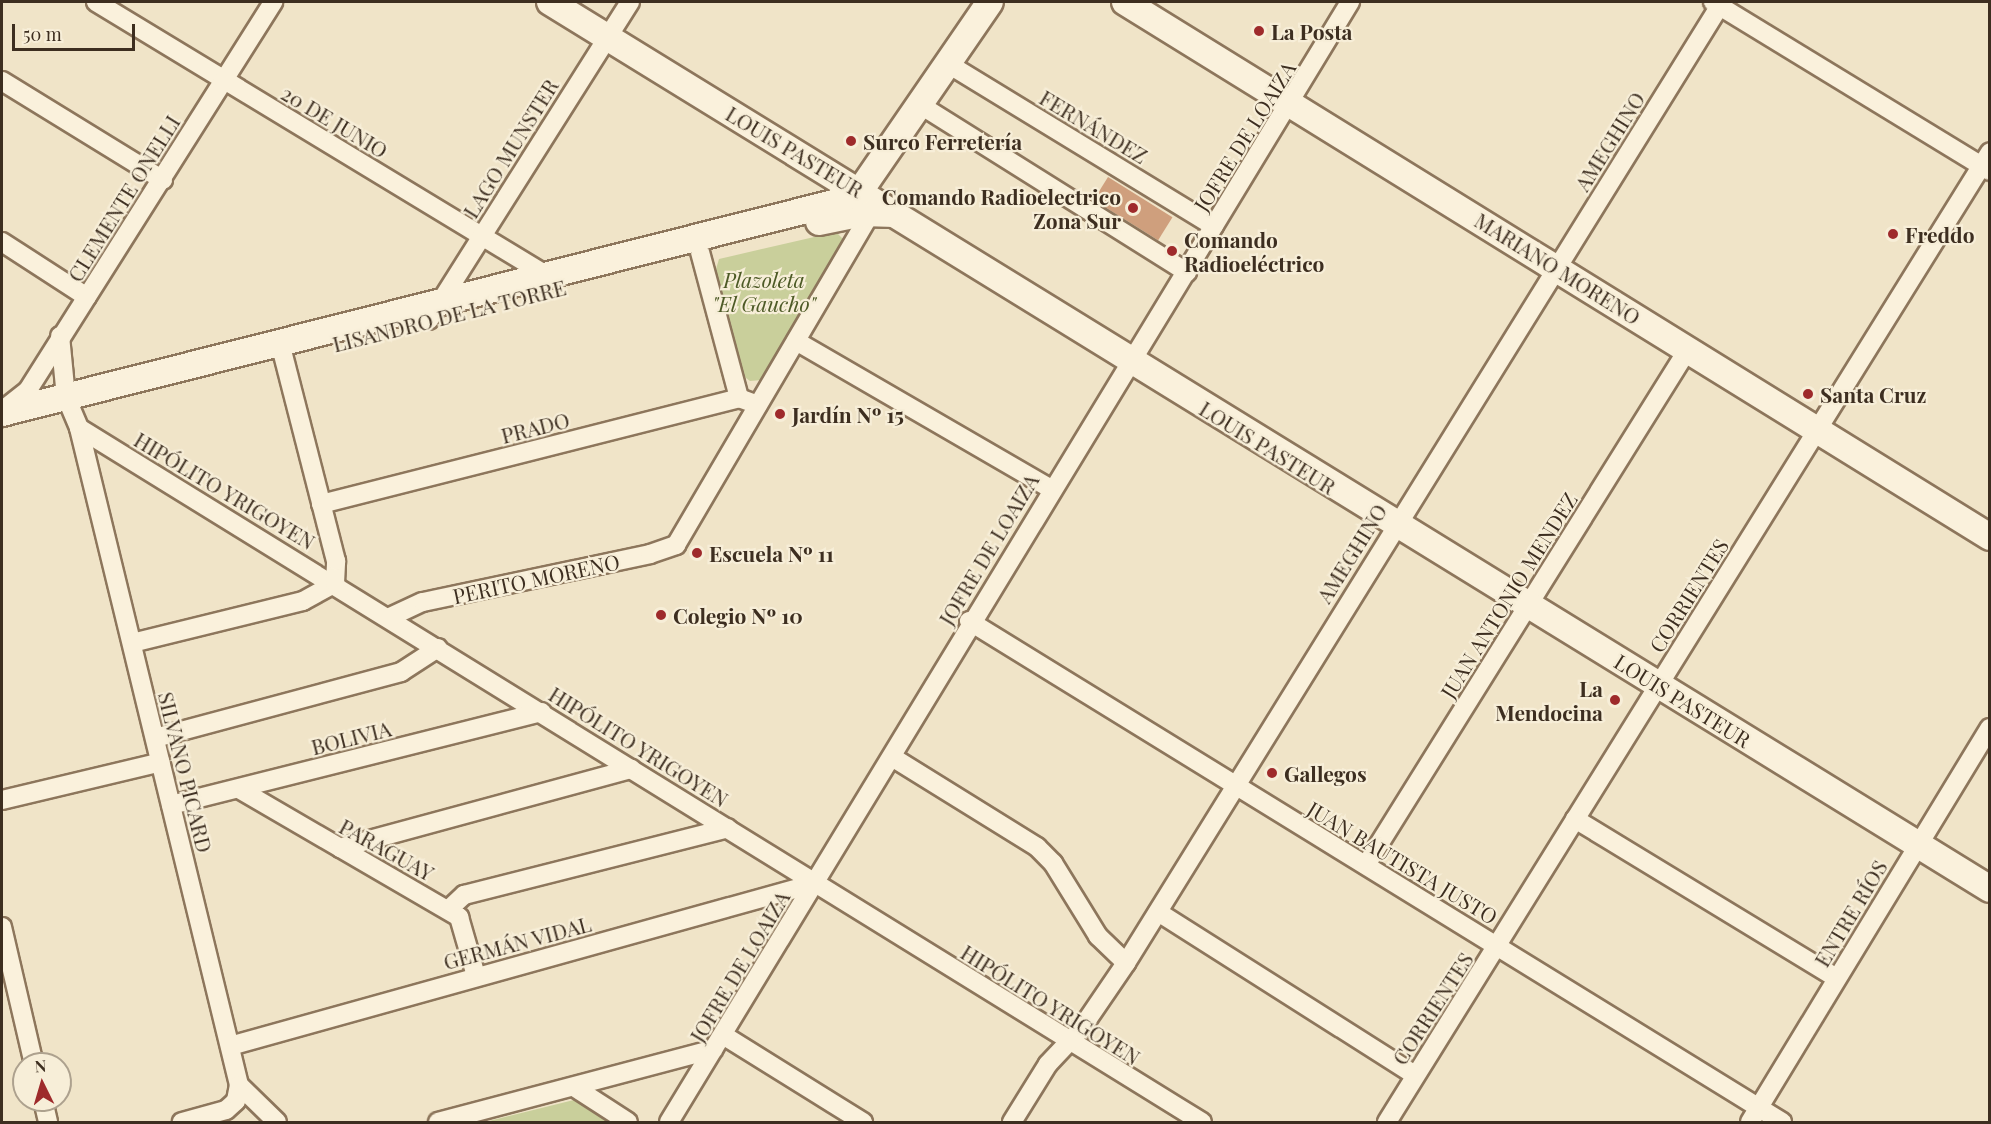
<!DOCTYPE html>
<meta charset="utf-8">
<style>
body{margin:0}
#map{position:relative;width:1991px;height:1124px;overflow:hidden;background:#f0e4c8;font-family:"Playfair Display",serif}
div>[style]{position:absolute}
.green>*{inset:0;background:#c9cf9b}
.building>*{inset:0;background:#cf9f7d;transform-origin:0 0}
.roads{filter:drop-shadow(2px 0 #8d765c) drop-shadow(-2px 0 #8d765c) drop-shadow(0 2px #8d765c) drop-shadow(0 -2px #8d765c)}
.street>*{height:18px;margin:-9px;padding:0 9px;transform-origin:9px;border-radius:9px;background:#faf1dc}
.secondary>*{height:26px;margin:-13px;padding:0 13px;transform-origin:13px;border-radius:13px;background:#faf1dc}
.dots>*{width:16px;height:16px;translate:-50% -50%;box-sizing:border-box;border:3px solid #f7eed8;border-radius:50%}
span{translate:-50% -50%;white-space:nowrap;text-align:center;line-height:1.15;-webkit-text-stroke:4.5px #f7eed8;paint-order:stroke}
.poi-label{font-size:21px;color:#3d2e20;font-weight:700}
.left{translate:0 -50%;text-align:left}
.right{translate:-100% -50%;text-align:right}
.street-label{font-size:21px;color:#3d2e20}
.park-label{font-size:21px;color:#4d5a26;font-style:italic}
.frame{position:absolute;inset:0;border:3px solid #3d2e20;pointer-events:none}
.north{position:absolute;left:12px;top:1052px;width:60px;height:60px;box-sizing:border-box;background:#f7eed8;border:2px solid #ada18e;border-radius:50%;rotate:355deg;font-size:16px;font-weight:700;line-height:24px;text-align:center;color:#3d2e20}
.north::after{content:'';display:block;margin:auto;width:21px;height:27px;background:#9e2a2b;clip-path:polygon(50% 0,100% 100%,50% 72%,0 100%)}
.scale{position:absolute;left:12px;top:24px;width:123px;height:27px;box-sizing:border-box;border:3px solid #3d2e20;border-top:0;padding-left:8px;font-size:18px;line-height:21px;white-space:nowrap;color:#3d2e20;-webkit-text-stroke:4px #f7eed8;paint-order:stroke}
</style>
<div id="map">
<div class="green">
<i style="clip-path:polygon(836px 232px,843px 239px,762px 380px,750px 381px,741px 374px,716px 269px,719px 259px)"></i>
<i style="clip-path:polygon(582px 1098px,617px 1122px,485px 1122px)"></i>
</div>
<div class="building">
<i style="left:1108px;top:177px;width:76px;height:27px;rotate:32deg"></i>
</div>
<div class="roads">
<div class="street">
<i style="left:96px;top:2px;width:532px;rotate:31.24deg"></i>
<i style="left:1713px;top:2px;width:324px;rotate:31.4deg"></i>
<i style="left:950px;top:65px;width:309px;rotate:31.4deg"></i>
<i style="left:2px;top:81px;width:189px;rotate:31.6deg"></i>
<i style="left:922px;top:106px;width:313px;rotate:32.1deg"></i>
<i style="left:2px;top:242px;width:101px;rotate:32.9deg"></i>
<i style="left:700px;top:252px;width:151px;rotate:75deg"></i>
<i style="left:429px;top:320px;width:376px;rotate:-57.7deg"></i>
<i style="left:60px;top:336px;width:61px;rotate:84.4deg"></i>
<i style="left:66px;top:397px;width:34px;rotate:67deg"></i>
<i style="left:79px;top:428px;width:1320px;rotate:31.72deg"></i>
<i style="left:796px;top:341px;width:293px;rotate:30.1deg"></i>
<i style="left:4px;top:409px;width:31px;rotate:-38deg"></i>
<i style="left:28px;top:390px;width:459px;rotate:-57.7deg"></i>
<i style="left:79px;top:428px;width:676px;rotate:76.31deg"></i>
<i style="left:239px;top:1085px;width:16px;rotate:101deg"></i>
<i style="left:236px;top:1101px;width:13px;rotate:138deg"></i>
<i style="left:226px;top:1110px;width:46px;rotate:164.7deg"></i>
<i style="left:321px;top:504px;width:431px;rotate:-14.2deg"></i>
<i style="left:739px;top:398px;width:20px;rotate:20deg"></i>
<i style="left:388px;top:618px;width:38px;rotate:-25deg"></i>
<i style="left:423px;top:602px;width:232px;rotate:-11.9deg"></i>
<i style="left:650px;top:554px;width:28px;rotate:-19deg"></i>
<i style="left:676px;top:545px;width:393px;rotate:-59.6deg"></i>
<i style="left:969px;top:621px;width:955px;rotate:31.64deg"></i>
<i style="left:132px;top:643px;width:176px;rotate:-13.8deg"></i>
<i style="left:303px;top:601px;width:37px;rotate:-29deg"></i>
<i style="left:335px;top:583px;width:22px;rotate:-87deg"></i>
<i style="left:336px;top:561px;width:225px;rotate:-104.4deg"></i>
<i style="left:155px;top:738px;width:255px;rotate:-15deg"></i>
<i style="left:401px;top:672px;width:44px;rotate:-33deg"></i>
<i style="left:892px;top:757px;width:171px;rotate:31.8deg"></i>
<i style="left:1037px;top:847px;width:23px;rotate:45deg"></i>
<i style="left:1053px;top:863px;width:86px;rotate:58.3deg"></i>
<i style="left:1098px;top:936px;width:39px;rotate:44deg"></i>
<i style="left:239px;top:789px;width:255px;rotate:30.2deg"></i>
<i style="left:459px;top:917px;width:61px;rotate:73.9deg"></i>
<i style="left:2px;top:800px;width:163px;rotate:-13.4deg"></i>
<i style="left:171px;top:805px;width:382px;rotate:-14.1deg"></i>
<i style="left:1575px;top:819px;width:306px;rotate:31.3deg"></i>
<i style="left:340px;top:848px;width:302px;rotate:-15.2deg"></i>
<i style="left:1366px;top:865px;width:608px;rotate:-58.03deg"></i>
<i style="left:449px;top:909px;width:21px;rotate:-43deg"></i>
<i style="left:464px;top:895px;width:272px;rotate:-14.2deg"></i>
<i style="left:1158px;top:912px;width:304px;rotate:32.4deg"></i>
<i style="left:2px;top:927px;width:141px;rotate:76.9deg"></i>
<i style="left:723px;top:1035px;width:165px;rotate:31.9deg"></i>
<i style="left:230px;top:1046px;width:608px;rotate:-15.54deg"></i>
<i style="left:239px;top:1085px;width:53px;rotate:44.2deg"></i>
<i style="left:574px;top:1087px;width:64px;rotate:32.9deg"></i>
<i style="left:43px;top:1100px;width:23px;rotate:77deg"></i>
<i style="left:438px;top:1122px;width:285px;rotate:-14.8deg"></i>
<i style="left:669px;top:1122px;width:1311px;rotate:-58.7deg"></i>
<i style="left:1012px;top:1122px;width:68px;rotate:-58.2deg"></i>
<i style="left:1048px;top:1064px;width:48px;rotate:-46.7deg"></i>
<i style="left:1081px;top:1029px;width:80px;rotate:-55.7deg"></i>
<i style="left:1126px;top:963px;width:1131px;rotate:-58.19deg"></i>
<i style="left:1387px;top:1122px;width:1142px;rotate:-58.13deg"></i>
<i style="left:1750px;top:1122px;width:461px;rotate:-58.7deg"></i>
</div>
<div class="secondary">
<i style="left:550px;top:2px;width:1691px;rotate:31.63deg"></i>
<i style="left:1125px;top:2px;width:1017px;rotate:31.74deg"></i>
<i style="left:819px;top:222px;width:45px;rotate:-11.6deg"></i>
<i style="left:863px;top:213px;width:32px;rotate:2deg"></i>
<i style="left:2px;top:413px;width:858px;rotate:-14.17deg"></i>
<i style="left:834px;top:203px;width:29px;rotate:-25deg"></i>
<i style="left:860px;top:191px;width:229px;rotate:-55.5deg"></i>
</div>
</div>
<div class="dots">
<i style="left:1259px;top:31px;background:#9e2a2b"></i>
<i style="left:851px;top:141px;background:#9e2a2b"></i>
<i style="left:1133px;top:208px;background:#9e2a2b"></i>
<i style="left:1893px;top:234px;background:#9e2a2b"></i>
<i style="left:1172px;top:251px;background:#9e2a2b"></i>
<i style="left:1808px;top:394px;background:#9e2a2b"></i>
<i style="left:780px;top:414px;background:#9e2a2b"></i>
<i style="left:697px;top:553px;background:#9e2a2b"></i>
<i style="left:661px;top:615px;background:#9e2a2b"></i>
<i style="left:1615px;top:700px;background:#9e2a2b"></i>
<i style="left:1272px;top:773px;background:#9e2a2b"></i>
</div>
<div class="poi-label">
<span class="left" style="left:1271px;top:31px">La Posta</span>
<span class="left" style="left:863px;top:141px">Surco Ferretería</span>
<span class="right" style="left:1121px;top:208px">Comando Radioelectrico<br>Zona Sur</span>
<span class="left" style="left:1905px;top:234px">Freddo</span>
<span class="left" style="left:1184px;top:251px">Comando<br>Radioeléctrico</span>
<span class="left" style="left:1820px;top:394px">Santa Cruz</span>
<span class="left" style="left:792px;top:414px">Jardín Nº 15</span>
<span class="left" style="left:709px;top:553px">Escuela Nº 11</span>
<span class="left" style="left:673px;top:615px">Colegio Nº 10</span>
<span class="right" style="left:1603px;top:700px">La<br>Mendocina</span>
<span class="left" style="left:1284px;top:773px">Gallegos</span>
</div>
<div class="street-label">
<span style="left:335px;top:121px;rotate:31deg">20 DE JUNIO</span>
<span style="left:1094px;top:126px;rotate:31deg">FERNÁNDEZ</span>
<span style="left:1244px;top:136px;rotate:-58deg">JOFRE DE LOAIZA</span>
<span style="left:1609px;top:141px;rotate:-58deg">AMEGHINO</span>
<span style="left:510px;top:148px;rotate:-58deg">LAGO MUNSTER</span>
<span style="left:795px;top:151px;rotate:31deg">LOUIS PASTEUR</span>
<span style="left:123px;top:198px;rotate:-58deg">CLEMENTE ONELLI</span>
<span style="left:1558px;top:268px;rotate:32deg">MARIANO MORENO</span>
<span style="left:449px;top:315px;rotate:-14deg">LISANDRO DE LA TORRE</span>
<span style="left:535px;top:427px;rotate:-14deg">PRADO</span>
<span style="left:1268px;top:447px;rotate:32deg">LOUIS PASTEUR</span>
<span style="left:225px;top:490px;rotate:31deg">HIPÓLITO YRIGOYEN</span>
<span style="left:988px;top:549px;rotate:-59deg">JOFRE DE LOAIZA</span>
<span style="left:1351px;top:553px;rotate:-58deg">AMEGHINO</span>
<span style="left:536px;top:578px;rotate:-12deg">PERITO MORENO</span>
<span style="left:1508px;top:595px;rotate:-58deg">JUAN ANTONIO MENDEZ</span>
<span style="left:1688px;top:595px;rotate:-58deg">CORRIENTES</span>
<span style="left:1683px;top:700px;rotate:32deg">LOUIS PASTEUR</span>
<span style="left:351px;top:737px;rotate:-14deg">BOLIVIA</span>
<span style="left:639px;top:746px;rotate:32deg">HIPÓLITO YRIGOYEN</span>
<span style="left:186px;top:772px;rotate:76deg">SILVANO PICARD</span>
<span style="left:387px;top:849px;rotate:29deg">PARAGUAY</span>
<span style="left:1403px;top:862px;rotate:31deg">JUAN BAUTISTA JUSTO</span>
<span style="left:1850px;top:913px;rotate:-59deg">ENTRE RÍOS</span>
<span style="left:517px;top:942px;rotate:-15deg">GERMÁN VIDAL</span>
<span style="left:739px;top:966px;rotate:-59deg">JOFRE DE LOAIZA</span>
<span style="left:1051px;top:1004px;rotate:32deg">HIPÓLITO YRIGOYEN</span>
<span style="left:1432px;top:1008px;rotate:-57deg">CORRIENTES</span>
</div>
<div class="park-label">
<span style="left:764px;top:291px">Plazoleta<br>"El Gaucho"</span>
</div>
<div class="frame"></div>
<div class="north">N</div>
<div class="scale">50 m</div>
</div>
